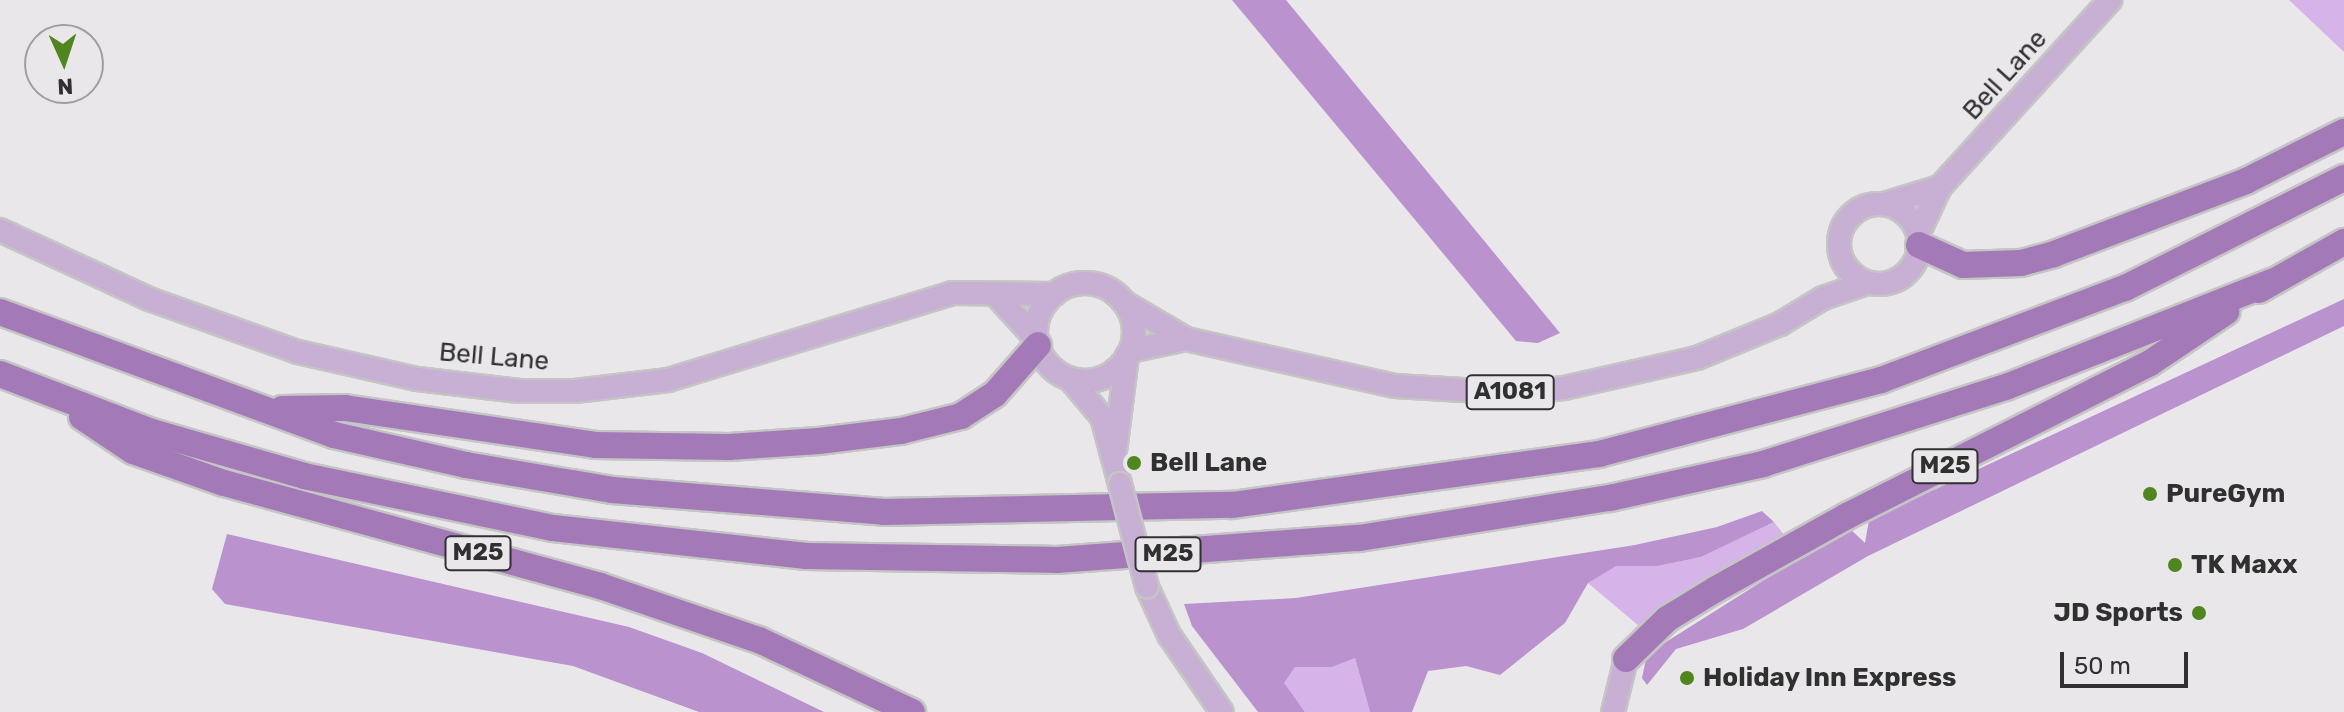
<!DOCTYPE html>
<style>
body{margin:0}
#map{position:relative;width:2344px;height:712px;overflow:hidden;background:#e9e7ea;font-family:Rubik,sans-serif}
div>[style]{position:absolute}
.green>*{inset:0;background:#d6b3e8}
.forest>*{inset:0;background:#ba92ce}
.roads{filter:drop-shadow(2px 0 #c5c5c5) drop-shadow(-2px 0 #c5c5c5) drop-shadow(0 2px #c5c5c5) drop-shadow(0 -2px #c5c5c5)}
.major>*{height:22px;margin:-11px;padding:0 11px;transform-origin:11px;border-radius:11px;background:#c8afd4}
.major>.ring{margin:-11px;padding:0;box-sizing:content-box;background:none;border:22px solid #c8afd4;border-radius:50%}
.highway>*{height:26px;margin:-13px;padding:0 13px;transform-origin:13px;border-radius:13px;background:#a37ab7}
.bridges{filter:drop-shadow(2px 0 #c5c5c5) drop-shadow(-2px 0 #c5c5c5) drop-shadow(0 2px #c5c5c5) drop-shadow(0 -2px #c5c5c5)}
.major-bridge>*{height:22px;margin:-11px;padding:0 11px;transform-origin:11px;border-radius:11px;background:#c8afd4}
.dots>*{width:22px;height:22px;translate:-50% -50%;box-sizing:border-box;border:4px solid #e9e7ea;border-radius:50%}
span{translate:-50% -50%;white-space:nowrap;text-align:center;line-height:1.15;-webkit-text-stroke:7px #e9e7ea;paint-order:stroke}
.shield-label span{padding:2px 6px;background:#e9e7ea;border:2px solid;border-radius:6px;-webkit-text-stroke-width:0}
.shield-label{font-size:24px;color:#313031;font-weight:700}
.street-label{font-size:26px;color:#313031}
.poi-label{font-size:26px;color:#313031;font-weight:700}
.left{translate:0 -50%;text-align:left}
.right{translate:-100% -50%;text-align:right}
.north{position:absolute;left:24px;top:24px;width:80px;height:80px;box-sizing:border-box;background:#e9e7ea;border:2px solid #9f9ea0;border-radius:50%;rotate:177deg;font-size:22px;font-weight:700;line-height:32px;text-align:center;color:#313031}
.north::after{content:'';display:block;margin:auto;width:28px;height:36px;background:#4f8620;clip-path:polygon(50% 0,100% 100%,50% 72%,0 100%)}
.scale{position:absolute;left:2060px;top:652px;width:128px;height:36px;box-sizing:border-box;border:4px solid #313031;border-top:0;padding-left:10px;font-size:24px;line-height:28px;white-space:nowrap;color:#313031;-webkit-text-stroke:6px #e9e7ea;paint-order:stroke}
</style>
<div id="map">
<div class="green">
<i style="clip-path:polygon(2289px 0,2344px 0,2344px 52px)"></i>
<i style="clip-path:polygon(1774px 522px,1784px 535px,1670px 599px,1639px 626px,1588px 583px,1616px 565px,1658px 566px,1701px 557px)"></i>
<i style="clip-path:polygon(1355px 658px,1370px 712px,1305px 712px,1283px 683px,1295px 667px,1332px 667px)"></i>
</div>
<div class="forest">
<i style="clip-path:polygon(1232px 0,1286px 0,1560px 333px,1538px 343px,1516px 341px)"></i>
<i style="clip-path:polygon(2344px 299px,2344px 326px,1868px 556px,1743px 629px,1676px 649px,1647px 685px,1642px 678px,1647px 654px,1848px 527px,1865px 543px,1869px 520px)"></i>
<i style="clip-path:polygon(1762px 511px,1774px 522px,1701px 557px,1658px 566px,1616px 566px,1588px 583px,1565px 623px,1500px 675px,1466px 666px,1428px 671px,1412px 712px,1370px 712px,1355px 658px,1332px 667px,1295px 667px,1284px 683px,1305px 712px,1258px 712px,1192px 626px,1184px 604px,1296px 598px,1635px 545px,1717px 527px)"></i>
<i style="clip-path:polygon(227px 534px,629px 627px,702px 653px,824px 712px,699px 712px,573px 666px,225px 604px,212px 589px)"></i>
</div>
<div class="roads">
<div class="major">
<i class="ring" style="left:1839px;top:204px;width:58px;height:58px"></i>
<i style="left:1884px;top:204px;width:59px;rotate:-16.9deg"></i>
<i style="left:0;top:230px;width:164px;rotate:24.8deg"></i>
<i style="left:149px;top:299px;width:158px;rotate:19.6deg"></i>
<i style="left:298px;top:352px;width:122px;rotate:12.8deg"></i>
<i style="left:417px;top:379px;width:103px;rotate:6.7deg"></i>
<i style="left:519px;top:391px;width:56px"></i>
<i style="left:575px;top:391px;width:94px;rotate:-6.7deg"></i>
<i style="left:668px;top:380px;width:297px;rotate:-17deg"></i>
<i style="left:952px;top:293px;width:102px;rotate:0.6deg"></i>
<i style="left:1918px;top:234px;width:52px;rotate:-64.9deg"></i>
<i style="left:1940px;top:187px;width:253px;rotate:-47.7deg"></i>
<i class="ring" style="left:1036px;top:283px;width:76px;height:76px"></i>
<i style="left:997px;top:296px;width:59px;rotate:47.7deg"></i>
<i style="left:1125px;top:303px;width:71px;rotate:30.5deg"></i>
<i style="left:1130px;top:351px;width:57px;rotate:-12.1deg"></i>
<i style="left:1186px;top:339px;width:214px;rotate:12.7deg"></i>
<i style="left:1395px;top:386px;width:119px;rotate:3.4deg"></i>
<i style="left:1514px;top:393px;width:50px;rotate:-5.7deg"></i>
<i style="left:1564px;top:388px;width:136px;rotate:-12.7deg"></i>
<i style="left:1697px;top:358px;width:90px;rotate:-22.3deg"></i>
<i style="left:1780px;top:324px;width:50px;rotate:-31.2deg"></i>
<i style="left:1823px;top:298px;width:46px;rotate:-18.8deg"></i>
<i style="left:1069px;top:378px;width:51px;rotate:49.8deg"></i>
<i style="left:1102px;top:417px;width:69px;rotate:75deg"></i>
<i style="left:1115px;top:451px;width:96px;rotate:-82.8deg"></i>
<i style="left:1147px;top:587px;width:53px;rotate:65.4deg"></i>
<i style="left:1169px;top:635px;width:93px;rotate:55.5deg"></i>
<i style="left:1613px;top:712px;width:55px;rotate:-76.2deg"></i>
</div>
<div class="highway">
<i style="left:1919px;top:245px;width:48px;rotate:24.4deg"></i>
<i style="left:1963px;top:265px;width:58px;rotate:-2deg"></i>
<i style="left:2021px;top:263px;width:34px;rotate:-15deg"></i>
<i style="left:2054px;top:254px;width:205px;rotate:-20.8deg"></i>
<i style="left:2246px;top:181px;width:110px;rotate:-26.6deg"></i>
<i style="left:2259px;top:290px;width:98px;rotate:-29.5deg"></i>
<i style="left:0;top:312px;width:356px;rotate:20.2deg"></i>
<i style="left:334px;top:435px;width:135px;rotate:12.8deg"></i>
<i style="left:466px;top:465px;width:148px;rotate:9.7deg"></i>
<i style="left:612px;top:490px;width:273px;rotate:4.6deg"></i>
<i style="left:884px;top:512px;width:348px;rotate:-1.2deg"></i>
<i style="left:1232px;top:505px;width:371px;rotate:-7.9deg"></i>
<i style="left:1599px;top:454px;width:292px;rotate:-14.7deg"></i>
<i style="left:1881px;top:380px;width:261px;rotate:-20.7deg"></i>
<i style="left:2125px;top:288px;width:245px;rotate:-26.7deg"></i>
<i style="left:0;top:374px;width:163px;rotate:20.9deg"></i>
<i style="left:152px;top:432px;width:158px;rotate:16.1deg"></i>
<i style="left:304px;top:476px;width:254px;rotate:11.8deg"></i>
<i style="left:553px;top:528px;width:255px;rotate:6.3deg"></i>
<i style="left:806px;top:556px;width:251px;rotate:0.9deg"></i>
<i style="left:1057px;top:560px;width:303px;rotate:-4.2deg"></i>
<i style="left:1359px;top:538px;width:254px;rotate:-9.1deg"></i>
<i style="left:1610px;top:498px;width:157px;rotate:-12.5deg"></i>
<i style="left:1763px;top:464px;width:255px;rotate:-17.6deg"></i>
<i style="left:2006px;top:387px;width:285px;rotate:-21.6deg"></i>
<i style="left:282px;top:409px;width:63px;rotate:-0.9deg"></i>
<i style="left:345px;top:408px;width:253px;rotate:8.4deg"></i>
<i style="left:595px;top:445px;width:134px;rotate:0.9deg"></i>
<i style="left:729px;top:447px;width:90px;rotate:-3.8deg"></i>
<i style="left:819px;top:441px;width:83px;rotate:-7deg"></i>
<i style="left:901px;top:431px;width:62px;rotate:-14deg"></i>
<i style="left:961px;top:416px;width:40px;rotate:-32.9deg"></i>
<i style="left:995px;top:394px;width:65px;rotate:-48.7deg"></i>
<i style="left:82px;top:417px;width:61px;rotate:33.7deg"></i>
<i style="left:133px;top:451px;width:96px;rotate:19.4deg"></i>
<i style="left:224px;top:483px;width:390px;rotate:15.3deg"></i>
<i style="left:600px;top:586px;width:168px;rotate:18.8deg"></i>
<i style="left:759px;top:640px;width:169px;rotate:25.2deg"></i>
<i style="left:1626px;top:659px;width:57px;rotate:-44.3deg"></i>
<i style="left:1667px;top:619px;width:57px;rotate:-31.5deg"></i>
<i style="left:1716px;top:589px;width:150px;rotate:-29.1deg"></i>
<i style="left:1847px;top:516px;width:339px;rotate:-26.8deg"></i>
<i style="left:2150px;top:363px;width:92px;rotate:-33.9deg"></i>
</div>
</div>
<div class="bridges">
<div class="major-bridge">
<i style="left:1120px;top:484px;width:106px;rotate:75.3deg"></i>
</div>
</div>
<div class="dots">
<i style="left:1134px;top:463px;background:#4f8620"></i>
<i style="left:2150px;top:494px;background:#4f8620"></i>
<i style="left:2175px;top:565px;background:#4f8620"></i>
<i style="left:2199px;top:613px;background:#4f8620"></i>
<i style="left:1687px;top:678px;background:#4f8620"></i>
</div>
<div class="shield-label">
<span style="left:1510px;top:392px">A1081</span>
<span style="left:1945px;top:466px">M25</span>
<span style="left:478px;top:553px">M25</span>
<span style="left:1168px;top:554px">M25</span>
</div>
<div class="street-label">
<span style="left:2005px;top:75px;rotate:-48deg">Bell Lane</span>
<span style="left:494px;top:357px;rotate:5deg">Bell Lane</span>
</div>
<div class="poi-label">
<span class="left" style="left:1150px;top:463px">Bell Lane</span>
<span class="left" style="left:2166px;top:494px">PureGym</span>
<span class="left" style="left:2191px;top:565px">TK Maxx</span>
<span class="right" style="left:2183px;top:613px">JD Sports</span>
<span class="left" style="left:1703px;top:678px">Holiday Inn Express</span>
</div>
<div class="north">N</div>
<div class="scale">50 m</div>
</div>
